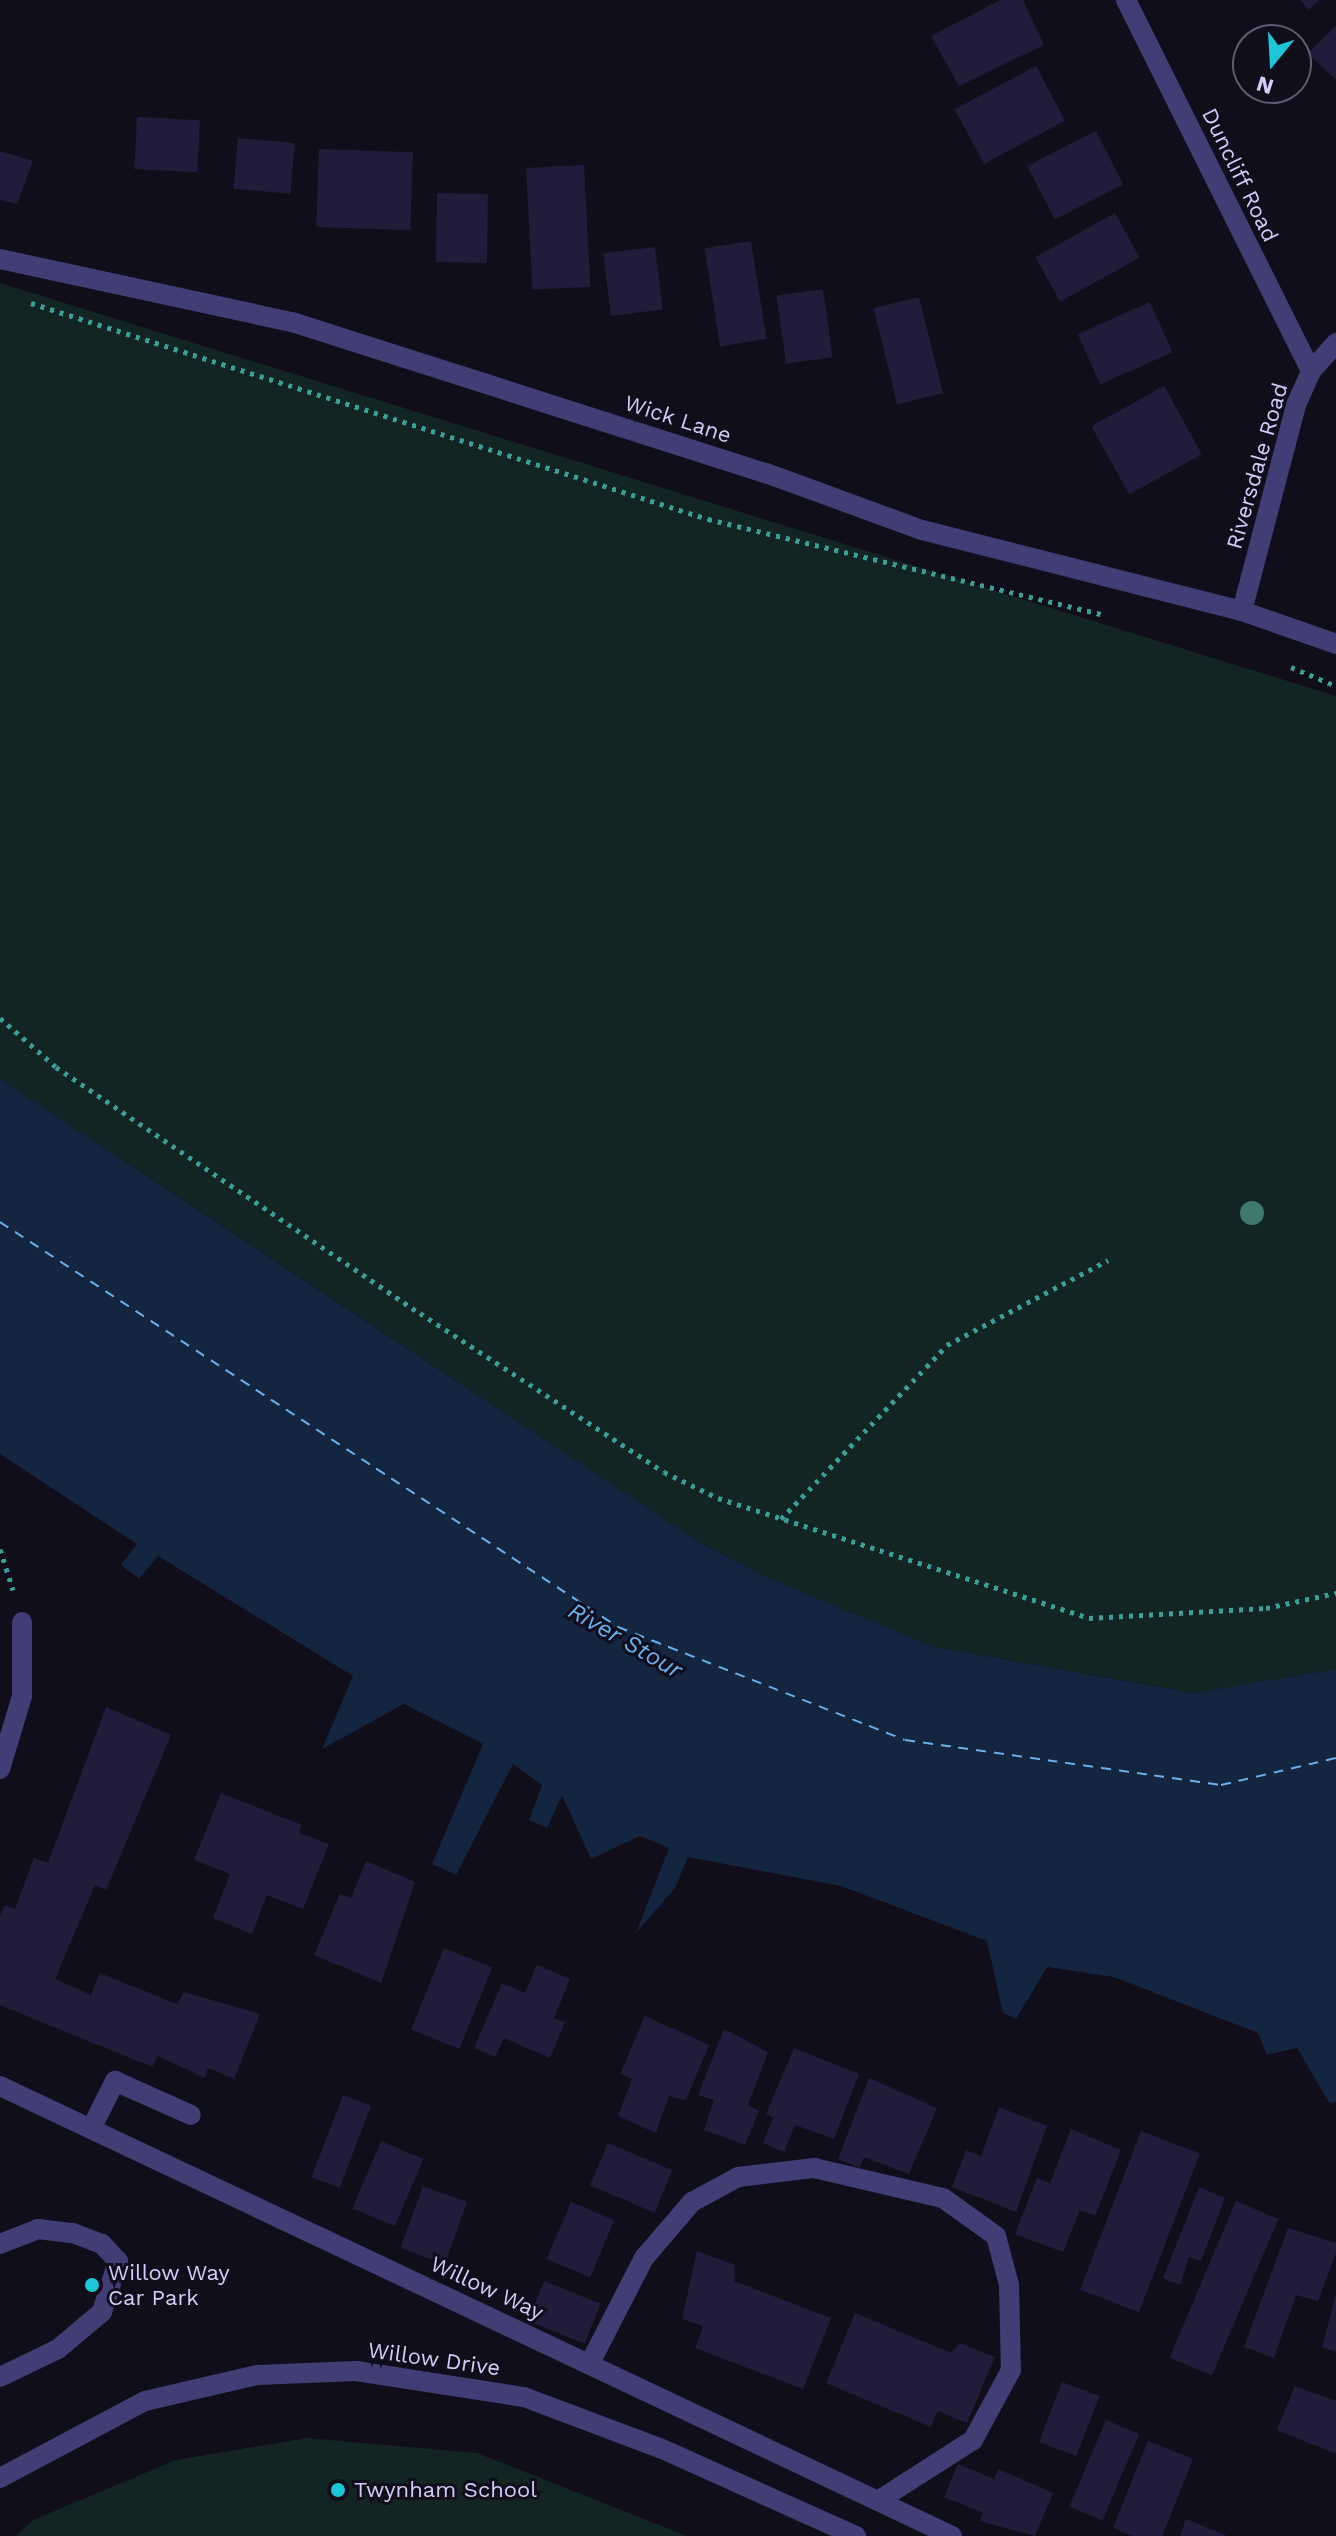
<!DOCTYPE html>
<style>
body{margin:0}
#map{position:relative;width:1336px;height:2536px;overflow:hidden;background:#100e1b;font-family:"Work Sans",sans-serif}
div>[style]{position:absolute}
.green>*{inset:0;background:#122424}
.water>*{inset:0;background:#13253f}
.ferry>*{height:2px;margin-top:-1px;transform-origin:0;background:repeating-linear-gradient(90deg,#69b0ec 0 10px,transparent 0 18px)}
.building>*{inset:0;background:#221c3a;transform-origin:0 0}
.path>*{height:5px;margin-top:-2.5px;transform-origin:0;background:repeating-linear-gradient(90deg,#3b9f99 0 4px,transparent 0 10px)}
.service>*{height:20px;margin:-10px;padding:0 10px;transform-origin:10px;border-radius:10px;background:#403e75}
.minor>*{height:20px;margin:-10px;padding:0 10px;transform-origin:10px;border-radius:10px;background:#403e75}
.tertiary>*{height:20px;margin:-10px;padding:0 10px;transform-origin:10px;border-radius:10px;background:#403e75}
.trees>*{width:24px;height:24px;margin:-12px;border-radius:50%;background:#3f786f}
.dots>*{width:22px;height:22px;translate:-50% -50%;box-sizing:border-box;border:4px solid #100e1b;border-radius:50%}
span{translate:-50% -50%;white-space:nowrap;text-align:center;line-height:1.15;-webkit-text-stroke:6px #100e1b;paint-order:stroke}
.street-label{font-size:22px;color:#d3cef9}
.poi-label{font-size:22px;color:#d3cef9}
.left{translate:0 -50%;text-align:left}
.water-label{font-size:24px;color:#69b0ec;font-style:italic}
.north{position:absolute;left:1232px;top:24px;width:80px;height:80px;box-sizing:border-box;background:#100e1b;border:2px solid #5e5b74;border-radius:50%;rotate:198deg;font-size:22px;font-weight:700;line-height:32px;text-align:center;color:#d3cef9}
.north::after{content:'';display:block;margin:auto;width:28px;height:36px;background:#1cc6d7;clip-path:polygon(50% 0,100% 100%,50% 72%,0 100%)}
</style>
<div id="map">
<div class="green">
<i style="clip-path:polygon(0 283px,1336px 696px,1336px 1669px,1195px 1693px,934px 1647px,764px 1576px,702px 1544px,0 1079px)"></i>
<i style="clip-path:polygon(307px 2438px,477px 2453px,687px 2536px,16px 2536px,33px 2520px,176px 2460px)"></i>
</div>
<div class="water">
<i style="clip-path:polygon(0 1079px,702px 1544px,764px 1576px,934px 1647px,1194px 1693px,1336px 1669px,1336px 2102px,1330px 2104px,1297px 2048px,1267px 2055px,1258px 2033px,1114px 1977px,1047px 1967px,1016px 2019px,1003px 2013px,987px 1941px,841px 1886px,688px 1857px,675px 1888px,636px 1933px,669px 1848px,640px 1836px,591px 1859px,562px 1795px,547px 1828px,529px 1820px,542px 1785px,513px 1764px,456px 1875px,432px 1864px,483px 1744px,404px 1704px,322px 1749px,353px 1676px,158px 1556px,139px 1579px,121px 1565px,137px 1544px,0 1454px)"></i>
</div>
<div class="ferry">
<i style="left:0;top:1222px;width:739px;rotate:33.24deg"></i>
<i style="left:618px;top:1627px;width:308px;rotate:21.5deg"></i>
<i style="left:905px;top:1740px;width:319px;rotate:8.1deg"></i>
<i style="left:1221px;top:1785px;width:118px;rotate:-13.2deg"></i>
</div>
<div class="building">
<i style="clip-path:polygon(1000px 0,1023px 0,1044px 45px,959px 86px,931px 36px)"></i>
<i style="clip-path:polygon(1300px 0,1319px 0,1309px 10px)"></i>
<i style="clip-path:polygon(1336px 26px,1336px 80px,1308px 53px)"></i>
<i style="left:1036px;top:66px;width:62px;height:92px;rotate:62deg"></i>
<i style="left:137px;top:117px;width:63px;height:52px;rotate:3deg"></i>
<i style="left:1096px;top:131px;width:60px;height:77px;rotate:63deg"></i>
<i style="left:238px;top:138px;width:57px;height:51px;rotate:5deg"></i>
<i style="left:319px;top:149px;width:94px;height:78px;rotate:2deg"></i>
<i style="clip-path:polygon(0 151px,33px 161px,17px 204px,0 200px)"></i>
<i style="left:584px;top:165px;width:122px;height:58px;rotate:87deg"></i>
<i style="left:437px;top:193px;width:51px;height:69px;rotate:1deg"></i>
<i style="left:1115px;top:213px;width:51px;height:91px;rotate:61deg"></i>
<i style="left:751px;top:241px;width:99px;height:47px;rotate:81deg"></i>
<i style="left:655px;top:247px;width:63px;height:52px;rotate:83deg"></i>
<i style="left:823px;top:289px;width:69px;height:47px;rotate:82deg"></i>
<i style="left:919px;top:297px;width:99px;height:47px;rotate:76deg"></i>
<i style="left:1150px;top:302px;width:55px;height:79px;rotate:66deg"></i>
<i style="left:1164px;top:386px;width:78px;height:83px;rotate:61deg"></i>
<i style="clip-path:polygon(106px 1707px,171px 1735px,106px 1890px,95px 1885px,55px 1979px,91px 1995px,100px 1973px,177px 2004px,184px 1992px,260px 2014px,234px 2079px,208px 2068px,205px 2078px,158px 2056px,152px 2067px,0 2005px,0 1915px,5px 1905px,15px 1909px,34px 1858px,48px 1863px)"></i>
<i style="clip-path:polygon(221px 1793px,302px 1825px,299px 1833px,329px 1844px,303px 1909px,267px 1895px,252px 1934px,213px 1918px,230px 1874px,194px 1860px)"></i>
<i style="clip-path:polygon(366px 1861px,415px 1882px,381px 1983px,314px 1955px,340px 1894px,351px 1898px)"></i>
<i style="left:444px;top:1948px;width:52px;height:88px;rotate:22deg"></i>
<i style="clip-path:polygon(537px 1965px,570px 1979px,554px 2018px,565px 2022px,550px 2058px,504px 2038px,495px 2057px,474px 2048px,502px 1983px,525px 1993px)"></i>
<i style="clip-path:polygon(645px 2016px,709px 2045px,686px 2100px,669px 2096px,656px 2133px,618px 2116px,632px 2079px,620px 2074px)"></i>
<i style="clip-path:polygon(724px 2029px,768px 2052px,748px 2105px,759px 2111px,745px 2145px,704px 2130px,714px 2100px,698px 2095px)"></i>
<i style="clip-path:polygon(794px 2048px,859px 2074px,834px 2139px,795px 2125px,784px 2152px,763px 2143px,773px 2118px,766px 2114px)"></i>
<i style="clip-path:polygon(869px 2078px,937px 2108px,909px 2174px,864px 2157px,860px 2168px,838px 2159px)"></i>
<i style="left:343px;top:2095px;width:30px;height:88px;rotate:21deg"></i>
<i style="clip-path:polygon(999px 2107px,1047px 2126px,1016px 2212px,952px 2187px,966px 2150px,981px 2156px)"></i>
<i style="clip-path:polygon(1071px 2129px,1121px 2150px,1095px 2216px,1080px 2210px,1063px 2252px,1015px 2234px,1037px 2178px,1050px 2183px)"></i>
<i style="left:1141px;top:2131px;width:63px;height:170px;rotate:21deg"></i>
<i style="left:381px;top:2141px;width:46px;height:73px;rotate:23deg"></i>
<i style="left:608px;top:2143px;width:70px;height:46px;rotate:23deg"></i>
<i style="left:423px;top:2186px;width:47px;height:66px;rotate:20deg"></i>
<i style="clip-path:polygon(1199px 2187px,1225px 2198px,1201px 2261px,1189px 2257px,1180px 2285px,1163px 2278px)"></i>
<i style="left:1236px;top:2201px;width:46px;height:170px;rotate:23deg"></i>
<i style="left:571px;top:2202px;width:47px;height:62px;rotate:23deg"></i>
<i style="clip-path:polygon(1288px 2228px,1336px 2243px,1336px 2253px,1318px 2301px,1296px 2295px,1274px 2358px,1244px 2347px)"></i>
<i style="clip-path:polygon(697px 2251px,735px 2265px,734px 2281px,831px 2318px,803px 2389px,695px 2348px,703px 2326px,682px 2319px)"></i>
<i style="left:544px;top:2281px;width:61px;height:43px;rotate:22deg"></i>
<i style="clip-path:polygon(1336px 2294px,1336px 2352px,1322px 2347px)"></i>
<i style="clip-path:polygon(855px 2313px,951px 2353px,960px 2343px,995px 2357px,967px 2423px,938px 2411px,931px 2427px,826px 2383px)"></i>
<i style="left:1062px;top:2382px;width:40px;height:64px;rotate:21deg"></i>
<i style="clip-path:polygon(1295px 2386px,1336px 2401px,1336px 2454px,1277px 2430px)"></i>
<i style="left:1106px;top:2420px;width:36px;height:94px;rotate:23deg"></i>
<i style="clip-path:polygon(1148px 2441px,1193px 2459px,1162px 2536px,1132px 2536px,1113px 2528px)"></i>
<i style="clip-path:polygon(958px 2464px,994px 2479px,998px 2469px,1053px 2493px,1035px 2536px,980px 2521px,983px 2513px,944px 2497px)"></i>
<i style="clip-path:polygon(1186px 2519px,1227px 2536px,1180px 2536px)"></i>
</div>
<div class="path">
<i style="left:31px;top:303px;width:711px;rotate:17.7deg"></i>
<i style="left:708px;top:519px;width:404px;rotate:13.6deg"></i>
<i style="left:1291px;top:667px;width:49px;rotate:22.9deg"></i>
<i style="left:0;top:1018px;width:74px;rotate:41.2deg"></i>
<i style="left:56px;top:1067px;width:439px;rotate:34.1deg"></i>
<i style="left:420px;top:1313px;width:291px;rotate:33.1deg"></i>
<i style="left:664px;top:1472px;width:60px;rotate:25.7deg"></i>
<i style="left:718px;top:1498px;width:390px;rotate:17.9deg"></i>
<i style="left:1089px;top:1618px;width:177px;rotate:-3.2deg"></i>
<i style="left:1266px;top:1608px;width:72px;rotate:-12.1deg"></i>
<i style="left:781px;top:1519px;width:240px;rotate:-46.3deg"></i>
<i style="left:947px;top:1345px;width:182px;rotate:-27.8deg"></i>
<i style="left:0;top:1549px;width:43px;rotate:72.4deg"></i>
</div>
<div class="service">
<i style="left:91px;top:2129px;width:54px;rotate:-63.4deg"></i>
<i style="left:115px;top:2081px;width:83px;rotate:24.1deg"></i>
<i style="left:0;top:2244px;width:41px;rotate:-21.5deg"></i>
<i style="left:38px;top:2229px;width:35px;rotate:7deg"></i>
<i style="left:73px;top:2233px;width:31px;rotate:21deg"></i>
<i style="left:102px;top:2244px;width:23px;rotate:47deg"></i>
<i style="left:118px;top:2261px;width:53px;rotate:107.4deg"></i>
<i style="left:102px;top:2312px;width:57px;rotate:139.9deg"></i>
<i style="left:58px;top:2349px;width:64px;rotate:154.2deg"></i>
<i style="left:590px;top:2363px;width:118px;rotate:-62.8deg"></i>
<i style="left:644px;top:2258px;width:74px;rotate:-49.4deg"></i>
<i style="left:692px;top:2202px;width:52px;rotate:-28.5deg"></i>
<i style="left:738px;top:2177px;width:77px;rotate:-6.8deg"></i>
<i style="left:814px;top:2168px;width:132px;rotate:13.1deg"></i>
<i style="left:943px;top:2198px;width:65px;rotate:35.6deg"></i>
<i style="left:996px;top:2236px;width:51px;rotate:75.1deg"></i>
<i style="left:1009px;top:2285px;width:85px;rotate:88.7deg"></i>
<i style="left:1011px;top:2370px;width:80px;rotate:118.5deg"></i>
<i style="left:973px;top:2440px;width:112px;rotate:147.4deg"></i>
</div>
<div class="minor">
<i style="left:1126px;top:0;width:415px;rotate:63.5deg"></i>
<i style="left:0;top:259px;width:299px;rotate:12.2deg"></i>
<i style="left:292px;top:322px;width:497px;rotate:17.7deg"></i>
<i style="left:766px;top:473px;width:166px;rotate:20.1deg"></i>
<i style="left:922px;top:530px;width:330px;rotate:14.2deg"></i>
<i style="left:1242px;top:611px;width:100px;rotate:19.3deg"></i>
<i style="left:1242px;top:611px;width:213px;rotate:-75.3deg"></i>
<i style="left:1296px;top:405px;width:37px;rotate:-66deg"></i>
<i style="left:1311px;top:371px;width:38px;rotate:-48deg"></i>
<i style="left:0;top:1769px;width:76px;rotate:-73.2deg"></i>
<i style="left:22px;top:1696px;width:74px;rotate:-90deg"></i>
<i style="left:0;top:2086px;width:1053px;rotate:25.3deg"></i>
</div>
<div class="tertiary">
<i style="left:0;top:2478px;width:164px;rotate:-28deg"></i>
<i style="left:145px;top:2401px;width:115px;rotate:-13.1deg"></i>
<i style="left:257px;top:2375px;width:99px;rotate:-2.3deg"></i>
<i style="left:356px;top:2371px;width:170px;rotate:8.8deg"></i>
<i style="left:524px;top:2397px;width:145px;rotate:20.6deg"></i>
<i style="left:660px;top:2448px;width:215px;rotate:24.2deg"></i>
</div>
<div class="trees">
<i style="left:1252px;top:1213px"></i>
</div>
<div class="dots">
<i style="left:92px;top:2285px;background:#1cc6d7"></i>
<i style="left:338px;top:2490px;background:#1cc6d7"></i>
</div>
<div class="street-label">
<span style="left:1240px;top:175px;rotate:64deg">Duncliff Road</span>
<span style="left:678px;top:419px;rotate:18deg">Wick Lane</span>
<span style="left:1257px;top:466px;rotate:-74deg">Riversdale Road</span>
<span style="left:487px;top:2288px;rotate:25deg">Willow Way</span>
<span style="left:434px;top:2359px;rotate:8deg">Willow Drive</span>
</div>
<div class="poi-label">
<span class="left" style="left:108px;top:2285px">Willow Way<br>Car Park</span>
<span class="left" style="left:354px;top:2490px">Twynham School</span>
</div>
<div class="water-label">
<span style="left:625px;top:1641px;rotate:30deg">River Stour</span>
</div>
<div class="north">N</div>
</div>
